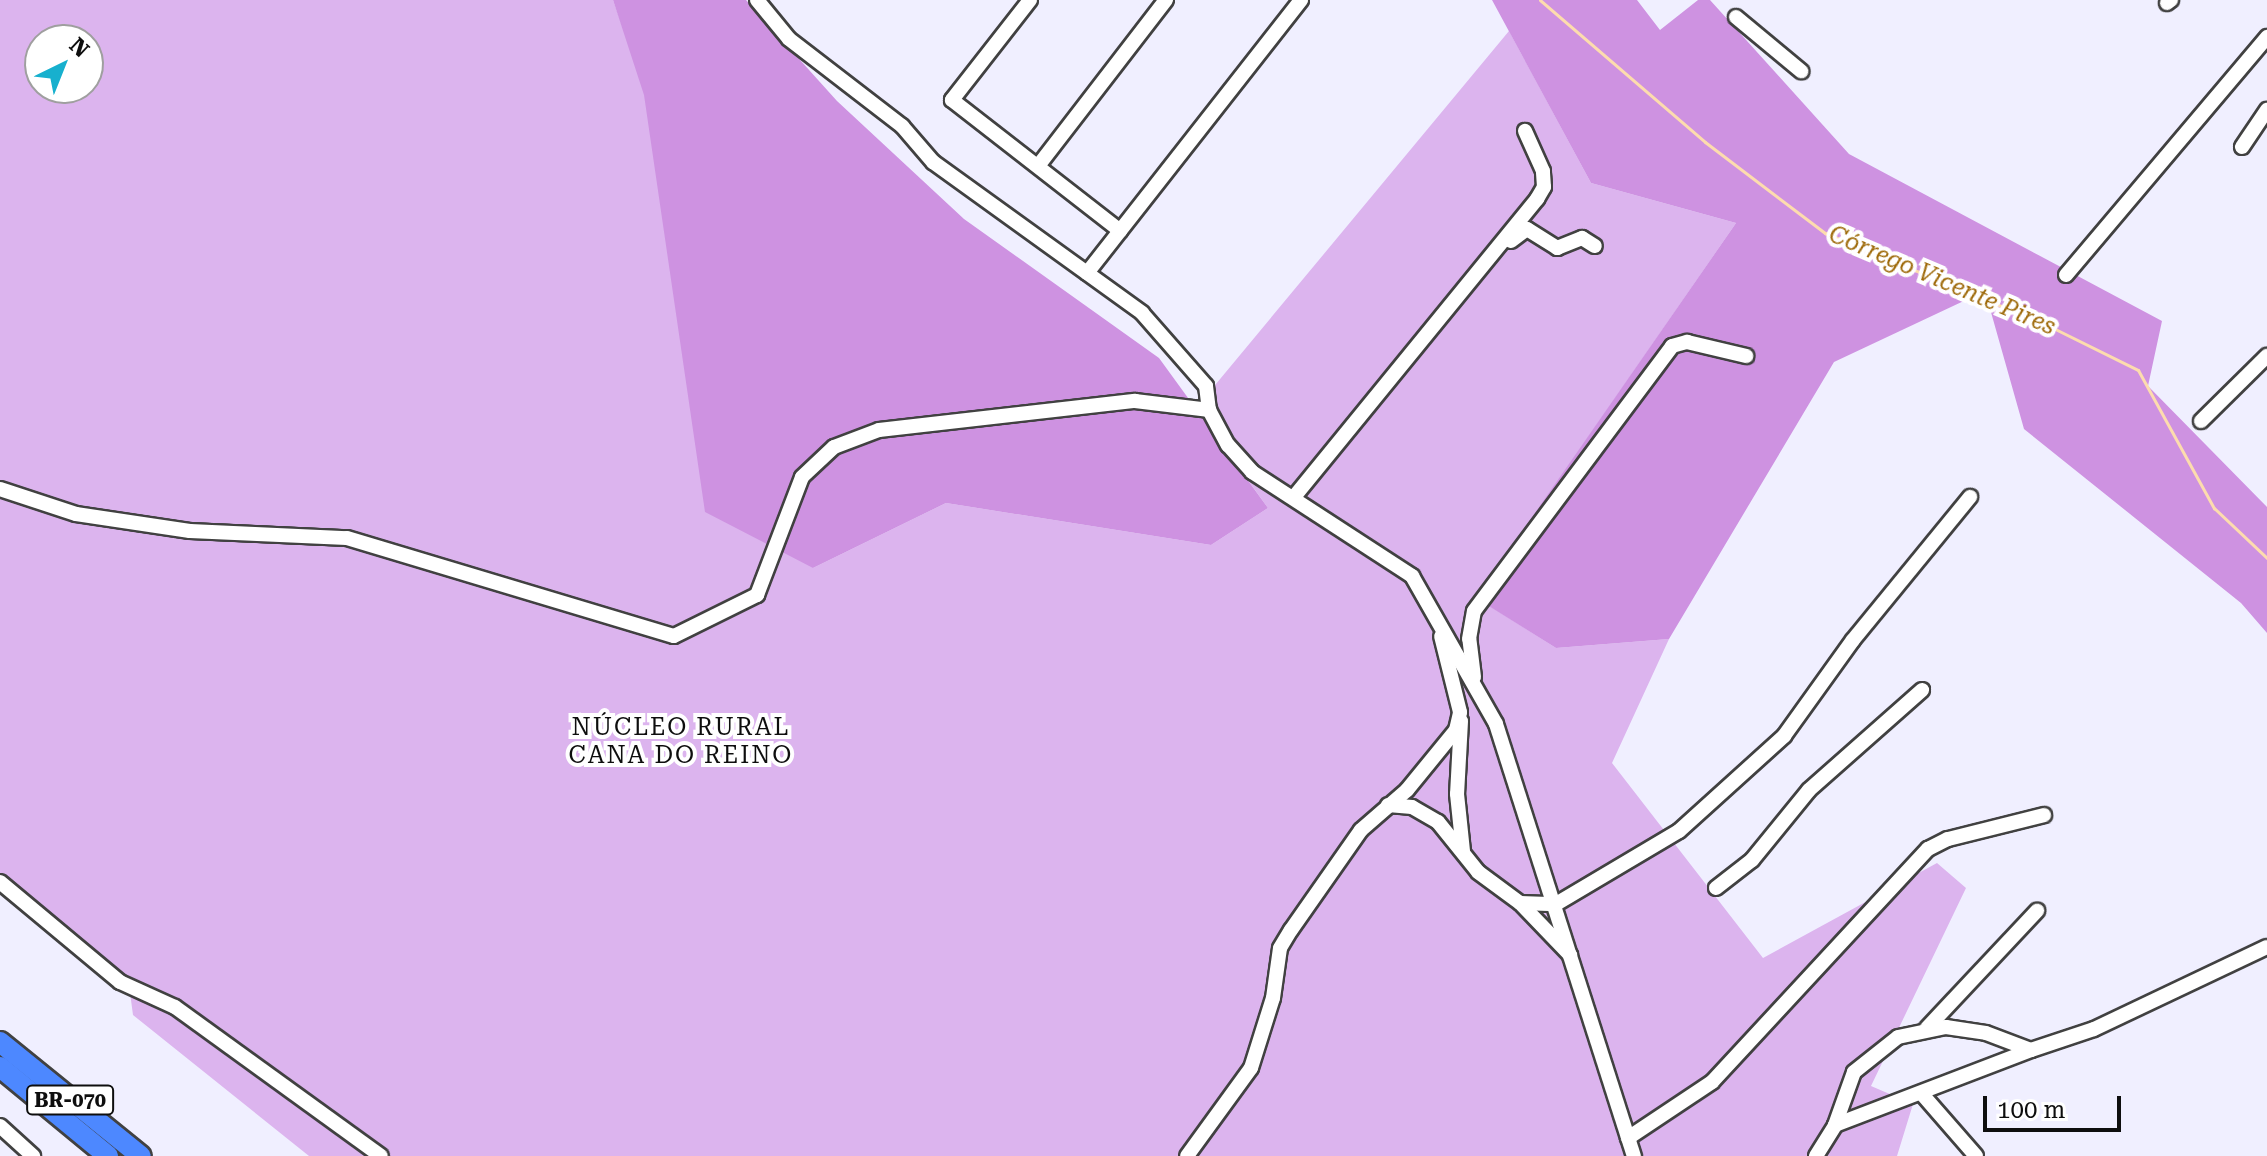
<!DOCTYPE html>
<meta charset="utf-8">
<style>
body{margin:0}
#map{position:relative;width:2267px;height:1156px;overflow:hidden;background:#f0efff;font-family:"Roboto Serif",serif}
div>[style]{position:absolute}
.green>*{inset:0;background:#dcb4ee}
.forest>*{inset:0;background:#ce92e1}
.stream>*{height:3px;margin:-1.5px;padding:0 1.5px;transform-origin:1.5px;border-radius:1.5px;background:#fddcae}
.roads{filter:drop-shadow(2px 0 #414141) drop-shadow(-2px 0 #414141) drop-shadow(0 2px #414141) drop-shadow(0 -2px #414141)}
.minor>*{height:14px;margin:-7px;padding:0 7px;transform-origin:7px;border-radius:7px;background:#fff}
.highway>*{height:20px;margin:-10px;padding:0 10px;transform-origin:10px;border-radius:10px;background:#4d88ff}
span{translate:-50% -50%;white-space:nowrap;text-align:center;line-height:1.15;-webkit-text-stroke:8px #fff;paint-order:stroke}
.shield-label span{padding:2px 6px;background:#fff;border:2px solid;border-radius:6px;-webkit-text-stroke-width:0}
.shield-label{font-size:20px;color:#0e0e0e;font-weight:700}
.water-label{font-size:24px;color:#9e6a0a;font-style:italic}
.neighbourhood-label{font-size:24px;color:#0e0e0e;letter-spacing:2px}
.north{position:absolute;left:24px;top:24px;width:80px;height:80px;box-sizing:border-box;background:#fff;border:2px solid #9f9f9f;border-radius:50%;rotate:43deg;font-size:22px;font-weight:700;line-height:32px;text-align:center;color:#0e0e0e}
.north::after{content:'';display:block;margin:auto;width:28px;height:36px;background:#17b0ce;clip-path:polygon(50% 0,100% 100%,50% 72%,0 100%)}
.scale{position:absolute;left:1983px;top:1096px;width:138px;height:36px;box-sizing:border-box;border:4px solid #0e0e0e;border-top:0;padding-left:10px;font-size:24px;line-height:28px;white-space:nowrap;color:#0e0e0e;-webkit-text-stroke:6px #fff;paint-order:stroke}
</style>
<div id="map">
<div class="green">
<i style="clip-path:polygon(evenodd,0 0,613px 0,813px 568px,946px 503px,1211px 545px,1268px 508px,1196px 408px,1509px 31px,1591px 183px,1736px 223px,1477px 598px,1556px 648px,1669px 639px,1612px 763px,1763px 958px,1937px 863px,1966px 888px,1871px 1086px,1913px 1104px,1897px 1156px,309px 1156px,133px 1015px,128px 978px,0 875px,0 0,40px 40px,88px 40px,88px 88px,40px 88px,40px 40px)"></i>
</div>
<div class="forest">
<i style="clip-path:polygon(613px 0,746px 0,837px 101px,964px 219px,1159px 358px,1268px 508px,1211px 545px,946px 503px,813px 568px,705px 512px,644px 95px)"></i>
<i style="clip-path:polygon(1492px 0,1637px 0,1660px 30px,1698px 0,1710px 0,1849px 154px,2162px 321px,2148px 386px,2267px 507px,2267px 633px,2241px 603px,2024px 429px,1985px 291px,1834px 362px,1669px 639px,1556px 648px,1476px 598px,1736px 223px,1591px 183px)"></i>
</div>
<div class="stream">
<i style="left:1540px;top:0;width:218px;rotate:40.7deg"></i>
<i style="left:1705px;top:142px;width:151px;rotate:37.2deg"></i>
<i style="left:1825px;top:233px;width:238px;rotate:22.5deg"></i>
<i style="left:2045px;top:324px;width:104px;rotate:26.3deg"></i>
<i style="left:2138px;top:370px;width:158px;rotate:61.2deg"></i>
<i style="left:2214px;top:508px;width:73px;rotate:43.3deg"></i>
</div>
<div class="roads">
<div class="minor">
<i style="left:757px;top:0;width:50px;rotate:50.6deg"></i>
<i style="left:789px;top:39px;width:143px;rotate:37.6deg"></i>
<i style="left:902px;top:126px;width:48px;rotate:49.3deg"></i>
<i style="left:933px;top:162px;width:258px;rotate:35.8deg"></i>
<i style="left:1142px;top:313px;width:97px;rotate:48.8deg"></i>
<i style="left:1206px;top:386px;width:24px;rotate:83deg"></i>
<i style="left:1209px;top:410px;width:40px;rotate:62deg"></i>
<i style="left:1228px;top:445px;width:36px;rotate:48deg"></i>
<i style="left:1252px;top:472px;width:191px;rotate:33deg"></i>
<i style="left:1412px;top:576px;width:170px;rotate:60.4deg"></i>
<i style="left:1496px;top:724px;width:454px;rotate:72.3deg"></i>
<i style="left:1030px;top:0;width:127px;rotate:128deg"></i>
<i style="left:952px;top:100px;width:213px;rotate:37.9deg"></i>
<i style="left:2167px;top:3px;width:5px;rotate:-37deg"></i>
<i style="left:1736px;top:17px;width:85px;rotate:39.7deg"></i>
<i style="left:2242px;top:147px;width:45px;rotate:-56deg"></i>
<i style="left:1038px;top:166px;width:210px;rotate:-52.4deg"></i>
<i style="left:1511px;top:241px;width:20px;rotate:-37deg"></i>
<i style="left:1527px;top:229px;width:36px;rotate:32deg"></i>
<i style="left:1557px;top:248px;width:27px;rotate:-22deg"></i>
<i style="left:1582px;top:238px;width:15px;rotate:32deg"></i>
<i style="left:1087px;top:273px;width:347px;rotate:-51.9deg"></i>
<i style="left:2066px;top:275px;width:312px;rotate:-49.8deg"></i>
<i style="left:2201px;top:421px;width:93px;rotate:-44.6deg"></i>
<i style="left:0;top:489px;width:80px;rotate:18.2deg"></i>
<i style="left:76px;top:514px;width:115px;rotate:8.5deg"></i>
<i style="left:190px;top:531px;width:157px;rotate:2.6deg"></i>
<i style="left:347px;top:538px;width:341px;rotate:16.7deg"></i>
<i style="left:674px;top:636px;width:93px;rotate:-26.3deg"></i>
<i style="left:757px;top:595px;width:126px;rotate:-69.1deg"></i>
<i style="left:802px;top:477px;width:44px;rotate:-43.2deg"></i>
<i style="left:834px;top:447px;width:48px;rotate:-20.7deg"></i>
<i style="left:879px;top:430px;width:258px;rotate:-6.5deg"></i>
<i style="left:1135px;top:401px;width:75px;rotate:6.9deg"></i>
<i style="left:1294px;top:497px;width:385px;rotate:-50.8deg"></i>
<i style="left:1537px;top:199px;width:14px;rotate:-60deg"></i>
<i style="left:1544px;top:187px;width:16px;rotate:-94deg"></i>
<i style="left:1543px;top:171px;width:44px;rotate:-114.2deg"></i>
<i style="left:1474px;top:677px;width:38px;rotate:-97deg"></i>
<i style="left:1469px;top:639px;width:28px;rotate:-80deg"></i>
<i style="left:1474px;top:611px;width:331px;rotate:-53.2deg"></i>
<i style="left:1672px;top:346px;width:16px;rotate:-15deg"></i>
<i style="left:1687px;top:342px;width:61px;rotate:13.3deg"></i>
<i style="left:1461px;top:721px;width:73px;rotate:93.1deg"></i>
<i style="left:1457px;top:794px;width:57px;rotate:84deg"></i>
<i style="left:1388px;top:805px;width:24px;rotate:5deg"></i>
<i style="left:1412px;top:807px;width:30px;rotate:30deg"></i>
<i style="left:1438px;top:822px;width:64px;rotate:51.3deg"></i>
<i style="left:1478px;top:872px;width:52px;rotate:36.4deg"></i>
<i style="left:1520px;top:903px;width:36px;rotate:2deg"></i>
<i style="left:1556px;top:904px;width:143px;rotate:-30.7deg"></i>
<i style="left:1679px;top:831px;width:142px;rotate:-42.1deg"></i>
<i style="left:1784px;top:736px;width:118px;rotate:-54.3deg"></i>
<i style="left:1853px;top:640px;width:185px;rotate:-50.7deg"></i>
<i style="left:0;top:882px;width:156px;rotate:39.8deg"></i>
<i style="left:120px;top:982px;width:60px;rotate:24.4deg"></i>
<i style="left:175px;top:1007px;width:254px;rotate:35.9deg"></i>
<i style="left:1716px;top:888px;width:46px;rotate:-37.9deg"></i>
<i style="left:1752px;top:860px;width:90px;rotate:-50.8deg"></i>
<i style="left:1809px;top:790px;width:151px;rotate:-41.5deg"></i>
<i style="left:1521px;top:904px;width:71px;rotate:46.1deg"></i>
<i style="left:1927px;top:1028px;width:161px;rotate:-46.8deg"></i>
<i style="left:1922px;top:1094px;width:82px;rotate:48.9deg"></i>
<i style="left:1835px;top:1125px;width:210px;rotate:-20.9deg"></i>
<i style="left:0;top:1126px;width:45px;rotate:42.3deg"></i>
<i style="left:1628px;top:1138px;width:101px;rotate:-33.7deg"></i>
<i style="left:1712px;top:1082px;width:318px;rotate:-47.2deg"></i>
<i style="left:1928px;top:849px;width:22px;rotate:-27deg"></i>
<i style="left:1948px;top:839px;width:99px;rotate:-14deg"></i>
<i style="left:1187px;top:1156px;width:109px;rotate:-54deg"></i>
<i style="left:1251px;top:1068px;width:73px;rotate:-72.6deg"></i>
<i style="left:1273px;top:998px;width:50px;rotate:-82deg"></i>
<i style="left:1280px;top:948px;width:21px;rotate:-59deg"></i>
<i style="left:1291px;top:930px;width:122px;rotate:-55deg"></i>
<i style="left:1361px;top:830px;width:61px;rotate:-41deg"></i>
<i style="left:1407px;top:790px;width:77px;rotate:-50.8deg"></i>
<i style="left:1456px;top:730px;width:18px;rotate:-77deg"></i>
<i style="left:1460px;top:712px;width:78px;rotate:-104deg"></i>
<i style="left:1816px;top:1156px;width:36px;rotate:-58deg"></i>
<i style="left:1835px;top:1125px;width:56px;rotate:-70.3deg"></i>
<i style="left:1854px;top:1072px;width:56px;rotate:-38.5deg"></i>
<i style="left:1898px;top:1037px;width:49px;rotate:-11.8deg"></i>
<i style="left:1946px;top:1027px;width:40px;rotate:8.5deg"></i>
<i style="left:1986px;top:1033px;width:48px;rotate:20.7deg"></i>
<i style="left:2031px;top:1050px;width:66px;rotate:-18.4deg"></i>
<i style="left:2094px;top:1029px;width:191px;rotate:-25.4deg"></i>
</div>
<div class="highway">
<i style="left:0;top:1042px;width:181px;rotate:39deg"></i>
<i style="left:0;top:1067px;width:140px;rotate:39.5deg"></i>
</div>
</div>
<div class="shield-label">
<span style="left:70px;top:1100px">BR-070</span>
</div>
<div class="water-label">
<span style="left:1942px;top:281px;rotate:23deg">Córrego Vicente Pires</span>
</div>
<div class="neighbourhood-label">
<span style="left:681px;top:742px">NÚCLEO RURAL<br>CANA DO REINO</span>
</div>
<div class="north">N</div>
<div class="scale">100 m</div>
</div>
